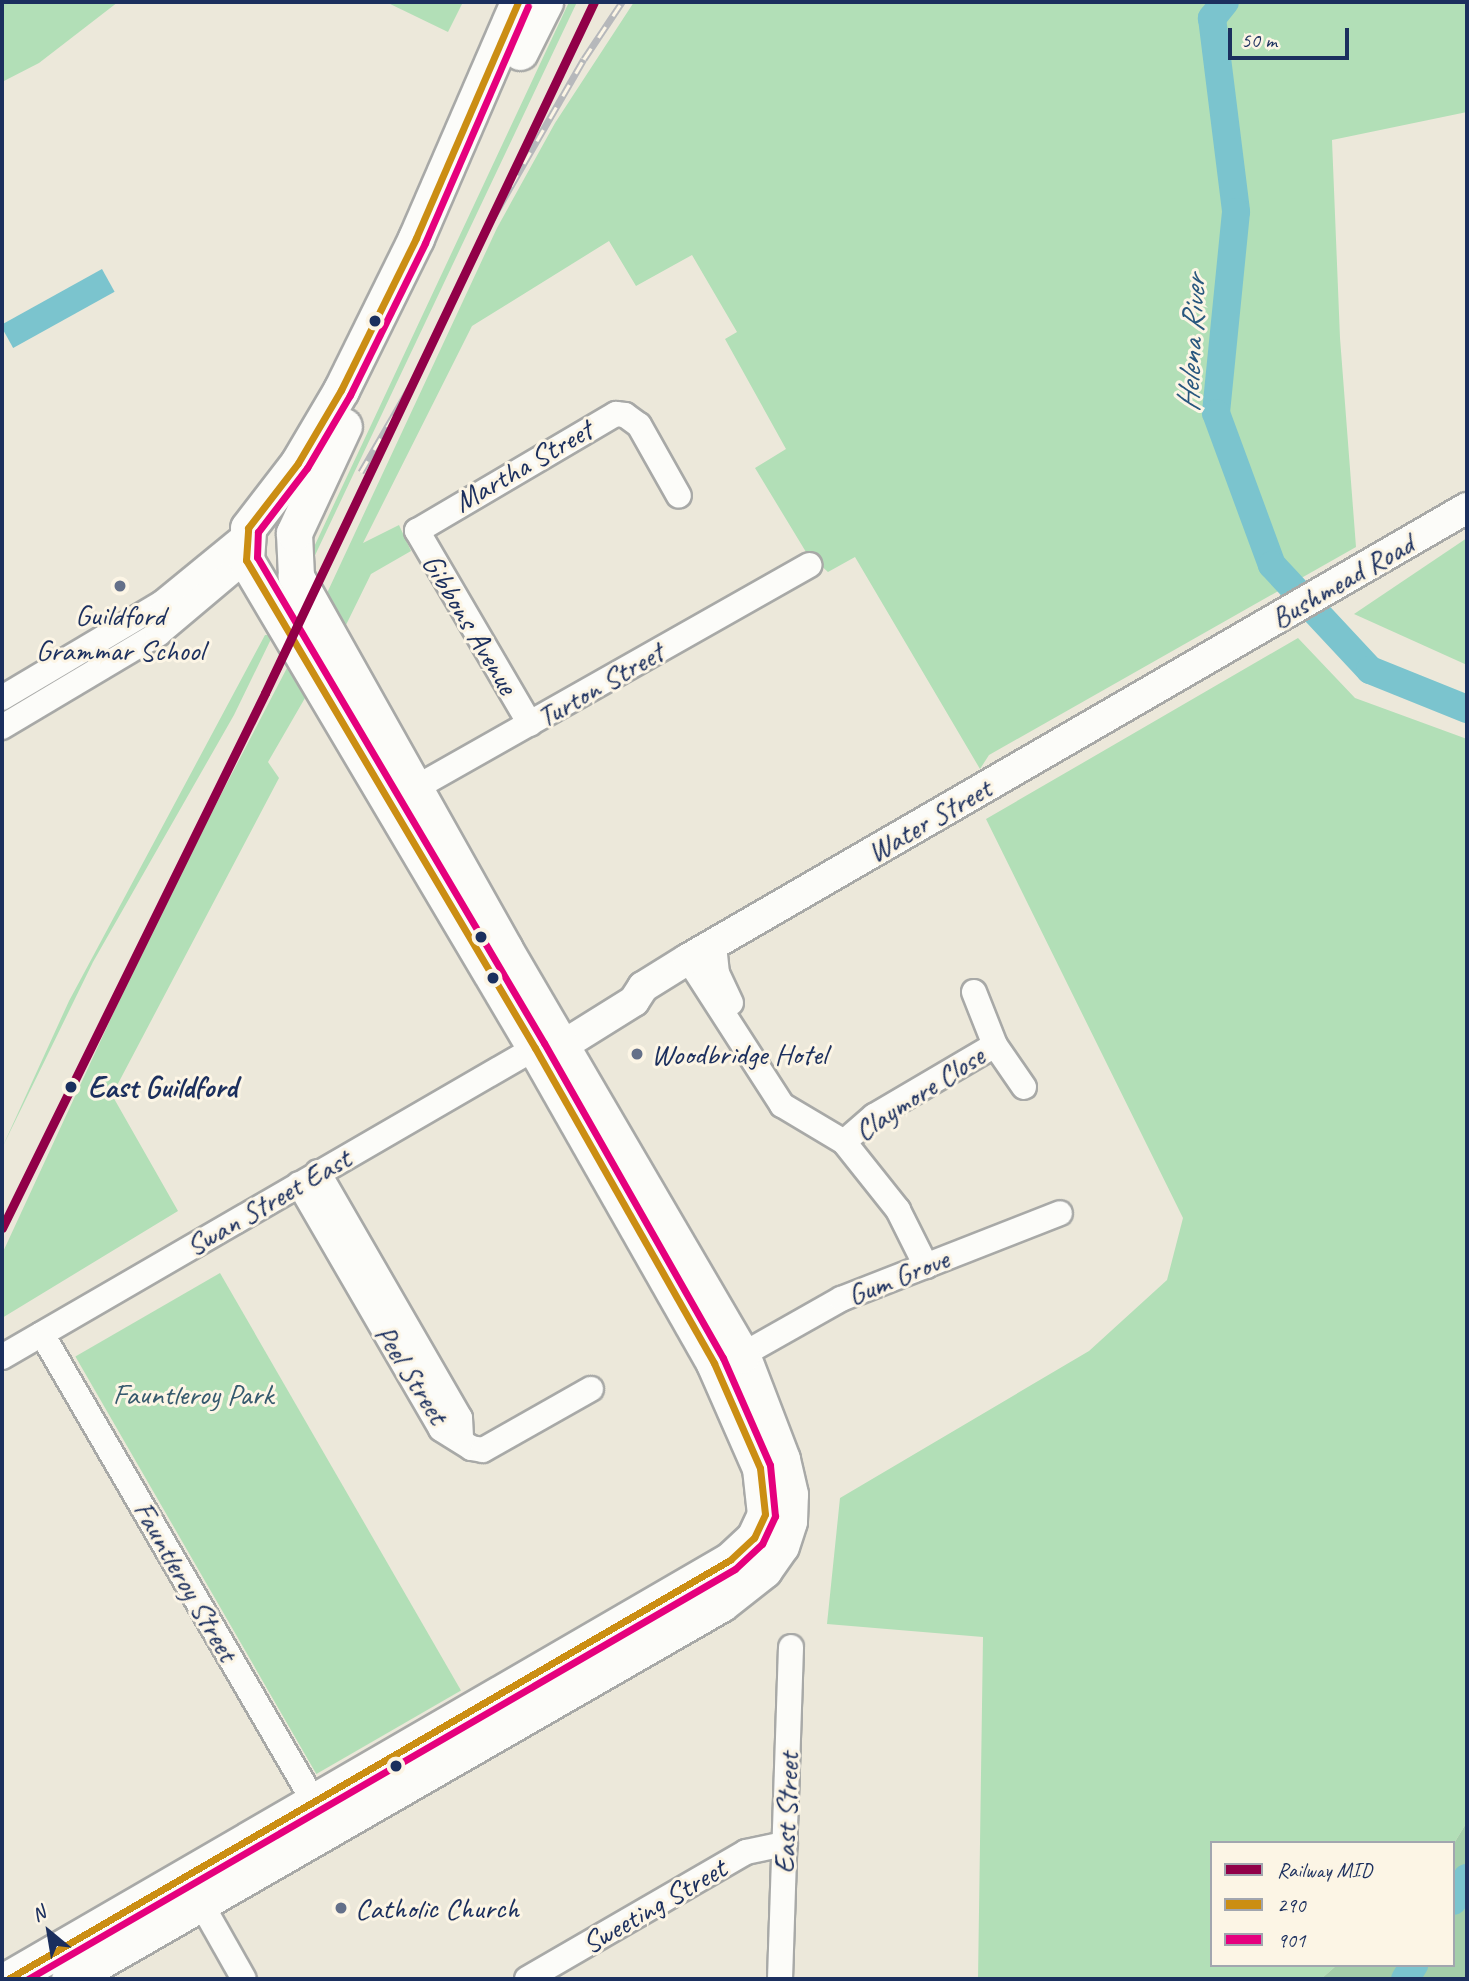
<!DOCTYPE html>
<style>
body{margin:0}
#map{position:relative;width:1469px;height:1981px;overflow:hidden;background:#ece8da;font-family:Caveat,sans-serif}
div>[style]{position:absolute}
.green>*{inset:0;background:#b2dfb7;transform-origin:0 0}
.forest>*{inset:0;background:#a4ceaa}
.water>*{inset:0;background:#7bc4ce;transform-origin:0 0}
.river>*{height:28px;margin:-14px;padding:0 14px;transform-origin:14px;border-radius:14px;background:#7bc4ce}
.roads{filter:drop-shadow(2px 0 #a8a9a7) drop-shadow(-2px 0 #a8a9a7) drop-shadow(0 2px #a8a9a7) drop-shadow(0 -2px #a8a9a7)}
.minor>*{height:24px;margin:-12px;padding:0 12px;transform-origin:12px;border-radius:12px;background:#fcfcf9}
.major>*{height:30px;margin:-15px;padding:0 15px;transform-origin:15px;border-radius:15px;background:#fcfcf9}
.highway>*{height:35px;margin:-17.5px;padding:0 17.5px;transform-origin:17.5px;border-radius:17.5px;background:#fcfcf9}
.rail>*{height:7px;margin-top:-3.5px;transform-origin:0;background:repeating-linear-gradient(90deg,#fcf5e5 0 13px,#b6b8bb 0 26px);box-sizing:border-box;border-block:2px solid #b6b8bb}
.bus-1>*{height:7px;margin:-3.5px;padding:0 3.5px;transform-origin:3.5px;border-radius:3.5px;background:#cb8e13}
.bus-2>*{height:7px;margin:-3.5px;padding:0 3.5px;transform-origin:3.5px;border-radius:3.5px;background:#e5007d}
.rail-1>*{height:9px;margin:-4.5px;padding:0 4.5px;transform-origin:4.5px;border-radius:4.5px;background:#910048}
.dots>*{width:19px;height:19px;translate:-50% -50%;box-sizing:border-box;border:4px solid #fcf5e5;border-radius:50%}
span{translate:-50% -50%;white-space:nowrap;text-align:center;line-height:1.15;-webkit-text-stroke:6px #fcf5e5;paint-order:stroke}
.street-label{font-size:30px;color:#1b2f5e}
.poi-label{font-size:30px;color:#1b2f5e}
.left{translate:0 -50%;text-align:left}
.stop-label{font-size:30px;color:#1b2f5e;font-weight:700}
.park-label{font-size:30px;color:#35596d}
.water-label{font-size:32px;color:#29577e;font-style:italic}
.frame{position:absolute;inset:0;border:4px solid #1b2f5e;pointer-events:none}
.legend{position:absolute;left:1210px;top:1841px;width:245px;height:126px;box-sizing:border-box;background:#fcf5e5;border:2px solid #a2a6af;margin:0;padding:9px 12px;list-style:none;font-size:21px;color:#1b2f5e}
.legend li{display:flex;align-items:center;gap:14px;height:35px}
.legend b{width:35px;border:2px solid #a2a6af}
.north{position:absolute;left:14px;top:1897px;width:70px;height:70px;-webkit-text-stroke:5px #fcf5e5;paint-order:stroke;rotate:330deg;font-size:19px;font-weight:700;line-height:28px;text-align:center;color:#1b2f5e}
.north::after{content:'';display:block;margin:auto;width:24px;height:32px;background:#1b2f5e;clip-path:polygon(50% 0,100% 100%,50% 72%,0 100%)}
.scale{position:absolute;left:1228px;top:28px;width:121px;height:32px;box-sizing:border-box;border:4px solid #1b2f5e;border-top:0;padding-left:9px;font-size:21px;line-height:24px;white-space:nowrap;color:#1b2f5e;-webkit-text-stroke:5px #fcf5e5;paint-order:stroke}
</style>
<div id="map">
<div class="green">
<i style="clip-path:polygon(2px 2px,118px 2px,39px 63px,2px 82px)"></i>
<i style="clip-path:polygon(386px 2px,463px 2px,448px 32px)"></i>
<i style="clip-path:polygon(569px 2px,577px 2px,309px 568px,307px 543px,314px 547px)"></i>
<i style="clip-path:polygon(634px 2px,1467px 2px,1467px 112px,1332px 140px,1340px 338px,1356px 547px,989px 755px,980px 769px,855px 557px,828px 572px,806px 552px,755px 468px,786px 449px,725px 339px,737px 332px,692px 255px,636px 286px,609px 241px,472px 326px,363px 543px,399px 525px,411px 551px,371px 574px,344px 629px,391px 708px,384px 711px,321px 606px,497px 228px,555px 123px)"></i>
<i style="clip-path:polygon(1467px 538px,1467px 665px,1354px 614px)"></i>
<i style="clip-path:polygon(265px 635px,273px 635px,234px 715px,93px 962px,2px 1148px,69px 1001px)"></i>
<i style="clip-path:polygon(1298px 638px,1355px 698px,1467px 739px,1467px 1822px,1453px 1845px,1212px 1843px,1212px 1965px,1337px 1965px,1321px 1979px,978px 1979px,983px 1637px,827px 1624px,840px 1498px,1089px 1351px,1167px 1280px,1183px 1218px,986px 819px)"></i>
<i style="clip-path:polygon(288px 666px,305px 698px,268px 762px,279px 778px,112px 1095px,178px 1211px,2px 1318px,2px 1254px,163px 906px)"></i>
<i style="left:220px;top:1273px;width:482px;height:167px;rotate:60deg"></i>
</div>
<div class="forest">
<i style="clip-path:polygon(1467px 1822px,1467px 1979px,1321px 1979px,1337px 1965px,1453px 1965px,1453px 1845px)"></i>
</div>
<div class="water">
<i style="left:102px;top:269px;width:26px;height:116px;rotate:61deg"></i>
</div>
<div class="river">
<i style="left:1225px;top:2px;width:21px;rotate:129deg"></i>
<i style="left:1212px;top:18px;width:195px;rotate:82.9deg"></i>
<i style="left:1236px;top:212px;width:202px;rotate:95.7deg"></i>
<i style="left:1216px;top:413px;width:162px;rotate:69.8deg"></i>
<i style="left:1272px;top:565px;width:144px;rotate:47deg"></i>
<i style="left:1370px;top:670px;width:105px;rotate:21.9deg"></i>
<i style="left:1453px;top:1901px;width:27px;rotate:-59deg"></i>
<i style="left:1405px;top:1979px;width:17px;rotate:-57deg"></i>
</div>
<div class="roads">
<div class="minor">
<i style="left:2px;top:698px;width:186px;rotate:-30.7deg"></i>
<i style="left:162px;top:603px;width:107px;rotate:-39.3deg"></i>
<i style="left:530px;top:724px;width:224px;rotate:-120.3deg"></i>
<i style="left:417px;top:531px;width:231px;rotate:-30.5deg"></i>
<i style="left:616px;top:414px;width:9px;rotate:6deg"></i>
<i style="left:625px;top:415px;width:17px;rotate:36deg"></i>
<i style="left:639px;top:425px;width:81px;rotate:60.6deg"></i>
<i style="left:2px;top:727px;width:182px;rotate:-30.8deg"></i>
<i style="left:158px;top:634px;width:115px;rotate:-40.1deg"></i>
<i style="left:403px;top:795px;width:467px;rotate:-29.5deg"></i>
<i style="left:714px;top:945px;width:28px;rotate:84deg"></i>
<i style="left:717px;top:973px;width:33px;rotate:65deg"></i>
<i style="left:688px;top:959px;width:174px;rotate:57.2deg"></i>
<i style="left:782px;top:1105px;width:72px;rotate:30.8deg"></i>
<i style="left:844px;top:1142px;width:87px;rotate:51.5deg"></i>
<i style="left:898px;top:1210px;width:63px;rotate:63.4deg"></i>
<i style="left:974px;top:992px;width:57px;rotate:68.4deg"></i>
<i style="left:995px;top:1045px;width:51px;rotate:55.4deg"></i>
<i style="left:844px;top:1142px;width:40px;rotate:-41deg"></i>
<i style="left:874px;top:1116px;width:140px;rotate:-30.4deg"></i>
<i style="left:318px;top:1172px;width:284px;rotate:60deg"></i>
<i style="left:460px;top:1418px;width:22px;rotate:87deg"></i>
<i style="left:299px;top:1184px;width:283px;rotate:59.9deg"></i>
<i style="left:441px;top:1429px;width:36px;rotate:32deg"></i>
<i style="left:471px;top:1448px;width:12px;rotate:9deg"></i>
<i style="left:483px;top:1450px;width:124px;rotate:-29.5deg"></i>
<i style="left:42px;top:1334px;width:555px;rotate:59.83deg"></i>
<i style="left:742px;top:1355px;width:114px;rotate:-29.5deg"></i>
<i style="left:841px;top:1299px;width:235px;rotate:-21.4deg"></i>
<i style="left:2px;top:1357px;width:616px;rotate:-30.1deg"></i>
<i style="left:193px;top:1889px;width:103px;rotate:60.5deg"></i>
<i style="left:527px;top:1979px;width:253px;rotate:-30.1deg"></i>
<i style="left:746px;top:1852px;width:40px;rotate:-12deg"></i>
<i style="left:780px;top:1979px;width:332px;rotate:-88.1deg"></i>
</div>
<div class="major">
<i style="left:539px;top:1048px;width:23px;rotate:-5deg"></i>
<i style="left:562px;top:1046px;width:85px;rotate:-32deg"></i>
<i style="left:634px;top:1001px;width:17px;rotate:-57deg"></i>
<i style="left:643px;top:987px;width:53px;rotate:-31.9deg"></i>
<i style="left:688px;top:959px;width:900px;rotate:-30.07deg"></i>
</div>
<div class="highway">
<i style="left:520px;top:52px;width:56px;rotate:-63.4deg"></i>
<i style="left:8px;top:1979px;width:835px;rotate:-30.13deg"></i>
<i style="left:730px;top:1560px;width:33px;rotate:-43deg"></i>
<i style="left:754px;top:1538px;width:26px;rotate:-65deg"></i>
<i style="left:765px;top:1514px;width:46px;rotate:-96.2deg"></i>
<i style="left:760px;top:1468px;width:115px;rotate:-113.7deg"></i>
<i style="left:714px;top:1363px;width:362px;rotate:-119.6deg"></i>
<i style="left:535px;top:1048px;width:567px;rotate:-120.63deg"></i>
<i style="left:246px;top:560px;width:32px;rotate:-86deg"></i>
<i style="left:248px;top:528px;width:82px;rotate:-52.4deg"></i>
<i style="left:298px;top:463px;width:85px;rotate:-59.5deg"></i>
<i style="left:341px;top:390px;width:169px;rotate:-63.7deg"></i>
<i style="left:416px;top:238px;width:257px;rotate:-66.6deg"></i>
<i style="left:69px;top:1979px;width:752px;rotate:-29.91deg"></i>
<i style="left:721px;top:1604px;width:55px;rotate:-38.3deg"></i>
<i style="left:764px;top:1570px;width:29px;rotate:-55deg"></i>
<i style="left:781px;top:1546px;width:26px;rotate:-72deg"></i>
<i style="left:789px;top:1521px;width:27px;rotate:-88deg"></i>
<i style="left:790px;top:1494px;width:36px;rotate:-103deg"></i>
<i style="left:782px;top:1459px;width:111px;rotate:-111deg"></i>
<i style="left:742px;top:1355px;width:470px;rotate:-120.3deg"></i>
<i style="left:505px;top:949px;width:428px;rotate:-119.3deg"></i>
<i style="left:296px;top:576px;width:43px;rotate:-92.7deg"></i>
<i style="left:294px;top:533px;width:118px;rotate:-65deg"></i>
</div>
</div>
<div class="rail">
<i style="left:485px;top:231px;width:198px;rotate:-60.1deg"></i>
<i style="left:584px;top:59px;width:69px;rotate:-56.3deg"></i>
<i style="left:361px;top:472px;width:110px;rotate:-59.9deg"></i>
</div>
<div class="bus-1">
<i style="left:8px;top:1979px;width:835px;rotate:-30.13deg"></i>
<i style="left:730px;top:1560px;width:33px;rotate:-43deg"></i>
<i style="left:754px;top:1538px;width:26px;rotate:-65deg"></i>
<i style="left:765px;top:1514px;width:46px;rotate:-96.2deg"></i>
<i style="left:760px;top:1468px;width:115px;rotate:-113.7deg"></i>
<i style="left:714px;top:1363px;width:362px;rotate:-119.6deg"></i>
<i style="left:535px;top:1048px;width:567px;rotate:-120.63deg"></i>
<i style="left:246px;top:560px;width:32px;rotate:-86deg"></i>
<i style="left:248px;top:528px;width:82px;rotate:-52.4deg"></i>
<i style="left:298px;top:463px;width:85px;rotate:-59.5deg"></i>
<i style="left:341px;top:390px;width:169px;rotate:-63.7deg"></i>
<i style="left:416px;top:238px;width:257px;rotate:-66.6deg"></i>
</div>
<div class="bus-2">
<i style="left:28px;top:1979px;width:817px;rotate:-30.11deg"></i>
<i style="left:735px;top:1569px;width:37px;rotate:-43deg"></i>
<i style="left:762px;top:1544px;width:31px;rotate:-65deg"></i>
<i style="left:775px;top:1516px;width:51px;rotate:-95.6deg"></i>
<i style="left:770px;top:1465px;width:117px;rotate:-113.7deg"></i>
<i style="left:723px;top:1358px;width:362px;rotate:-119.6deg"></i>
<i style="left:544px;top:1043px;width:564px;rotate:-120.56deg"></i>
<i style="left:257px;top:557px;width:25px;rotate:-88deg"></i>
<i style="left:258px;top:532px;width:81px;rotate:-52.6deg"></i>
<i style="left:307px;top:468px;width:85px;rotate:-59.5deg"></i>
<i style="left:350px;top:395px;width:169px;rotate:-63.7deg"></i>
<i style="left:425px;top:243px;width:258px;rotate:-66.5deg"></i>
</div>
<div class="rail-1">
<i style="left:2px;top:1228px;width:596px;rotate:-63.82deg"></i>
<i style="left:265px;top:693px;width:765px;rotate:-64.54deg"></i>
</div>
<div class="dots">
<i style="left:375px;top:321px;background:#1b2f5e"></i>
<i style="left:120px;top:586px;background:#647089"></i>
<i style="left:481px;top:937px;background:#1b2f5e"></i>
<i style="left:493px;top:978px;background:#1b2f5e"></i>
<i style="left:637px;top:1054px;background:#647089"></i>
<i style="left:71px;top:1087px;background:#1b2f5e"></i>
<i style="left:396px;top:1766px;background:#1b2f5e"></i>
<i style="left:341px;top:1908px;background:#647089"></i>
</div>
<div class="street-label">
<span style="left:523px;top:466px;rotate:-30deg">Martha Street</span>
<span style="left:1342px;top:581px;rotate:-30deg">Bushmead Road</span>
<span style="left:470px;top:624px;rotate:59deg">Gibbons Avenue</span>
<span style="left:600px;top:685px;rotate:-30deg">Turton Street</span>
<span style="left:929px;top:820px;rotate:-30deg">Water Street</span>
<span style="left:919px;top:1093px;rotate:-33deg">Claymore Close</span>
<span style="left:268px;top:1202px;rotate:-30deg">Swan Street East</span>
<span style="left:898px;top:1277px;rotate:-22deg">Gum Grove</span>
<span style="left:412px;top:1374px;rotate:58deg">Peel Street</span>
<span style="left:186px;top:1581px;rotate:60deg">Fauntleroy Street</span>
<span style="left:786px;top:1813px;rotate:-88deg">East Street</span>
<span style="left:654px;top:1906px;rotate:-30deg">Sweeting Street</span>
</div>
<div class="poi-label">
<span style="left:120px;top:632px">Guildford<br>Grammar School</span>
<span class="left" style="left:651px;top:1054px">Woodbridge Hotel</span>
<span class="left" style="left:355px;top:1908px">Catholic Church</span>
</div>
<div class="stop-label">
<span class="left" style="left:88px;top:1087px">East Guildford</span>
</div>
<div class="park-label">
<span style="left:193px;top:1394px">Fauntleroy Park</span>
</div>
<div class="water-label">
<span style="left:1192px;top:344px;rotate:-87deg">Helena River</span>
</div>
<div class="frame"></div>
<ul class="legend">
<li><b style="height:9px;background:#910048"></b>Railway MID</li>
<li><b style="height:9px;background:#cb8e13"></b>290</li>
<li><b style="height:9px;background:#e5007d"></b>901</li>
</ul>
<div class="north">N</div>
<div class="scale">50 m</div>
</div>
